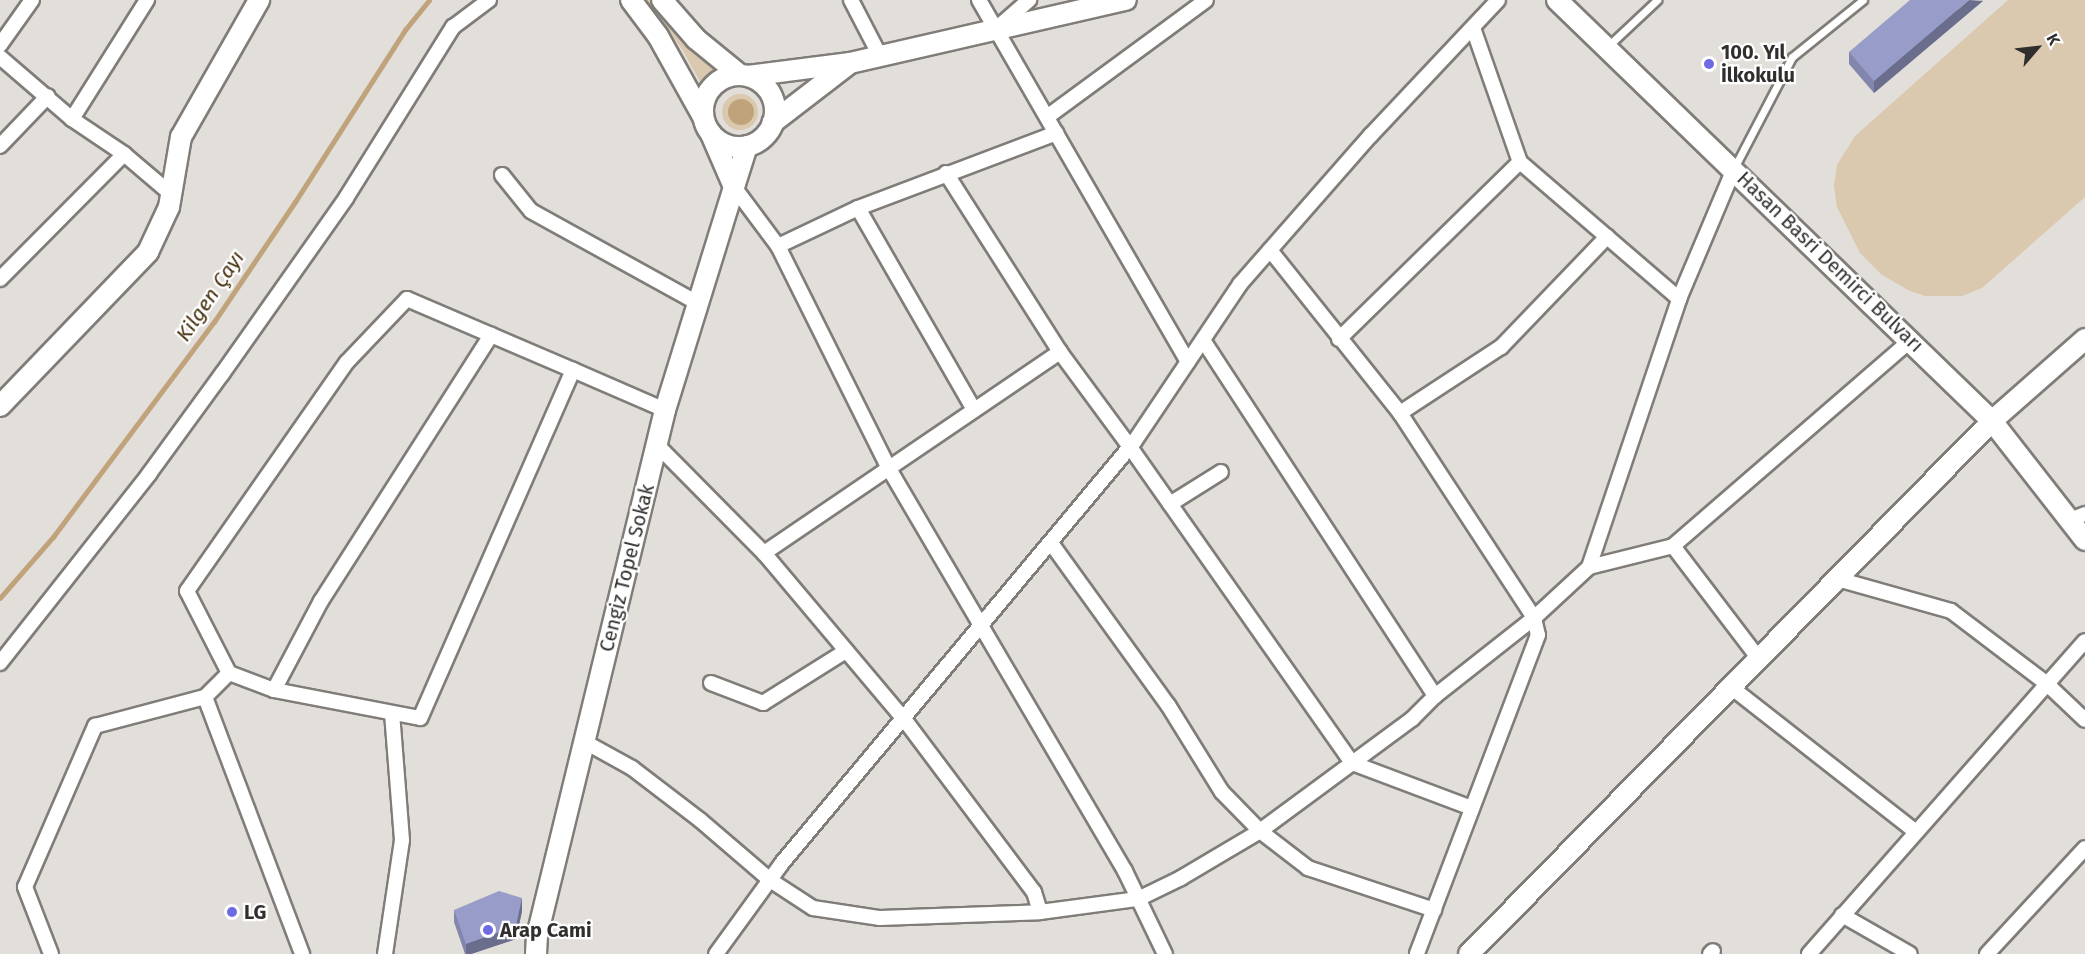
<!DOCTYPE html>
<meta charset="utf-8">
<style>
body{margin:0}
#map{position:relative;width:2085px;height:954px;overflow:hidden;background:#e2deda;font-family:"Fira Sans",sans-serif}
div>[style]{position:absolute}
.green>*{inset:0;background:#dac8af}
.round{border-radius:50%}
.water>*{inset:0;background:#c0a37b}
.stream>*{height:4.5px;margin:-2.25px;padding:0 2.25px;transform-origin:2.25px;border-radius:2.25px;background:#c0a37b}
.roads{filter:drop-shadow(2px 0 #807d79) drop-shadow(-2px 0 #807d79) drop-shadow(0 2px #807d79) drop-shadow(0 -2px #807d79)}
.lane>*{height:7px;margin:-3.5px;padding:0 3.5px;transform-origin:3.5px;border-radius:3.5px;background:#fff}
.street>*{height:14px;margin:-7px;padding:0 7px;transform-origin:7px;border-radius:7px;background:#fff}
.secondary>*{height:20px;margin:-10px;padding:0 10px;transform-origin:10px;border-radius:10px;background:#fff}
.secondary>.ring{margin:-10px;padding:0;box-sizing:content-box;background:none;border:20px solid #fff;border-radius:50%}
.wall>*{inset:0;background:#8386ac}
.shaded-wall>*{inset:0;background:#6a6d8c}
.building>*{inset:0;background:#989cc8}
.dots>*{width:16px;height:16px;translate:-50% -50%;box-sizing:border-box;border:3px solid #fff;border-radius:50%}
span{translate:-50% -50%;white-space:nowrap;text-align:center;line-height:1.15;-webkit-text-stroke:4.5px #fff;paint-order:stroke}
.poi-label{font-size:20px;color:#302f2d;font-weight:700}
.left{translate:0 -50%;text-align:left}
.street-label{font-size:20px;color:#302f2d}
.water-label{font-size:21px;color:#45300f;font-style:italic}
.north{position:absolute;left:2007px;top:18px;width:60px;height:60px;-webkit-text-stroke:4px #fff;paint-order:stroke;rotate:62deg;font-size:16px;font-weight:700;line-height:24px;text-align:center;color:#302f2d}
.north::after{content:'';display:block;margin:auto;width:21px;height:27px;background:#302f2d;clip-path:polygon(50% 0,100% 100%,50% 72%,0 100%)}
</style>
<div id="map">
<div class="green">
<i style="clip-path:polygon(646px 0,651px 0,679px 32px,725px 68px,702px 85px,682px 49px)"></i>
<i style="clip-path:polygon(2008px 0,2085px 0,2085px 197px,1982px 288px,1962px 296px,1925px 296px,1910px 291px,1882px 275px,1860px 253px,1837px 207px,1834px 186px,1837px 165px,1855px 136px)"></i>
<i class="round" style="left:722px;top:94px;width:36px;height:36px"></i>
</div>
<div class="water">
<i class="round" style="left:728px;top:99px;width:26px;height:26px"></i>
</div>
<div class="stream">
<i style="left:0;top:598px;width:81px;rotate:-49deg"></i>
<i style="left:53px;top:537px;width:269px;rotate:-53.2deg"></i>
<i style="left:214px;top:322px;width:145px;rotate:-56deg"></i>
<i style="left:295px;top:202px;width:204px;rotate:-57.4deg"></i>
<i style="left:405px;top:30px;width:38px;rotate:-51deg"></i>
</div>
<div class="roads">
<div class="lane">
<i style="left:1607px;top:47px;width:69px;rotate:-43.2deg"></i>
<i style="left:1734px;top:168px;width:125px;rotate:-62.4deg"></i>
<i style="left:1792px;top:57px;width:91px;rotate:-38.8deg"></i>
</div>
<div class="street">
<i style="left:851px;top:0;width:63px;rotate:62.6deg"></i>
<i style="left:979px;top:0;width:418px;rotate:60deg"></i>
<i style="left:997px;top:28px;width:43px;rotate:-41.2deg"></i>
<i style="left:1473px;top:28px;width:142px;rotate:70.7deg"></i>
<i style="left:1520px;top:162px;width:210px;rotate:40.7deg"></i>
<i style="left:0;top:45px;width:55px;rotate:-54.6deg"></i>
<i style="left:0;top:57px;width:95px;rotate:40.7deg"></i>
<i style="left:72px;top:119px;width:63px;rotate:33.9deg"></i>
<i style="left:124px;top:154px;width:62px;rotate:40.4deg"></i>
<i style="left:1047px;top:117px;width:197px;rotate:-36.3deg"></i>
<i style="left:72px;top:119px;width:141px;rotate:-57.8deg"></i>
<i style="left:0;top:146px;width:69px;rotate:-46.2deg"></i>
<i style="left:946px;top:173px;width:212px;rotate:57.5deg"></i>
<i style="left:1060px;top:352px;width:118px;rotate:53.6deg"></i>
<i style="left:1130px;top:447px;width:386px;rotate:54.9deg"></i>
<i style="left:1352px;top:763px;width:128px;rotate:20.6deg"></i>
<i style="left:502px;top:175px;width:46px;rotate:51.1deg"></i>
<i style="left:531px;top:211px;width:191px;rotate:28.9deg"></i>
<i style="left:734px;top:187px;width:74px;rotate:53.3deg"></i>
<i style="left:778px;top:246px;width:247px;rotate:63.5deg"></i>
<i style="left:888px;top:467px;width:468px;rotate:59.6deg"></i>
<i style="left:1125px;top:871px;width:92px;rotate:64.3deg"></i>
<i style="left:858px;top:208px;width:233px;rotate:60.1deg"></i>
<i style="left:778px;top:246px;width:89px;rotate:-25.4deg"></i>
<i style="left:858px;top:208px;width:212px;rotate:-20.7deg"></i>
<i style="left:1270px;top:250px;width:208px;rotate:51.4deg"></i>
<i style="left:1400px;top:413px;width:245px;rotate:56.8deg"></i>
<i style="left:1534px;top:618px;width:17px;rotate:77deg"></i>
<i style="left:1538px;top:635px;width:341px;rotate:110.8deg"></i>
<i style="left:0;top:279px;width:176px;rotate:-45.2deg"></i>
<i style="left:1339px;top:339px;width:253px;rotate:-44.4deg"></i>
<i style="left:1203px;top:340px;width:425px;rotate:56.9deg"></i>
<i style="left:573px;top:370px;width:380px;rotate:113.7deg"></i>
<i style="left:420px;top:718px;width:149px;rotate:-169.1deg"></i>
<i style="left:274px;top:690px;width:48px;rotate:-159.3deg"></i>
<i style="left:229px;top:673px;width:92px;rotate:-117.1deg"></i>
<i style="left:187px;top:591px;width:279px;rotate:-55.1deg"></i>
<i style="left:347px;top:362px;width:87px;rotate:-46.4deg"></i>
<i style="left:407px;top:299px;width:181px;rotate:23.2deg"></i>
<i style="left:573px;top:370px;width:100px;rotate:23.5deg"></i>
<i style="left:1400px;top:413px;width:121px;rotate:-33.2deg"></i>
<i style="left:1501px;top:347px;width:153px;rotate:-46.1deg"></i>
<i style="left:657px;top:445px;width:152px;rotate:45.3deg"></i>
<i style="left:764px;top:553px;width:217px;rotate:49.9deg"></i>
<i style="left:904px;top:719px;width:216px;rotate:53.1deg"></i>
<i style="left:1034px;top:892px;width:21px;rotate:73deg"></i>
<i style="left:1170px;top:504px;width:60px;rotate:-32.1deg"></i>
<i style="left:2070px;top:520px;width:16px;rotate:-22deg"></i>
<i style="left:1051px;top:543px;width:200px;rotate:54.2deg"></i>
<i style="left:1168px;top:705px;width:102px;rotate:58.2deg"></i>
<i style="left:1222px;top:792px;width:54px;rotate:45.7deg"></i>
<i style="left:1260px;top:831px;width:61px;rotate:37.6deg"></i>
<i style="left:1308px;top:868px;width:133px;rotate:18.4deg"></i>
<i style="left:1673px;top:546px;width:142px;rotate:52.7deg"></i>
<i style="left:764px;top:553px;width:358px;rotate:-34.2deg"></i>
<i style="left:1589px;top:567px;width:87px;rotate:-14deg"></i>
<i style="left:1673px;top:546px;width:315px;rotate:-40.9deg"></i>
<i style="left:1837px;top:579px;width:118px;rotate:15.7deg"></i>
<i style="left:1951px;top:611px;width:121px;rotate:37.2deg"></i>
<i style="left:2047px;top:684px;width:52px;rotate:43.5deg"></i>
<i style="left:0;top:663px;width:241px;rotate:-51.7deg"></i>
<i style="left:149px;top:474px;width:124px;rotate:-53.9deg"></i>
<i style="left:222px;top:374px;width:215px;rotate:-54.8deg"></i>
<i style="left:346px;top:198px;width:202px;rotate:-58deg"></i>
<i style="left:453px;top:27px;width:45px;rotate:-36.9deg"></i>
<i style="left:711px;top:683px;width:56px;rotate:21deg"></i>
<i style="left:763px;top:703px;width:98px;rotate:-32.1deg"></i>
<i style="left:1731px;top:687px;width:235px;rotate:38.1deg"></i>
<i style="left:274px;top:690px;width:101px;rotate:-62.2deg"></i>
<i style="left:321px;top:601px;width:316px;rotate:-57.4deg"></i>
<i style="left:205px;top:697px;width:275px;rotate:69.3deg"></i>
<i style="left:585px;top:742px;width:54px;rotate:29deg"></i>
<i style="left:632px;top:768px;width:86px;rotate:37.4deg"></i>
<i style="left:700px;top:820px;width:92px;rotate:40.6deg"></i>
<i style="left:770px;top:880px;width:51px;rotate:33.1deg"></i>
<i style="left:813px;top:908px;width:68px;rotate:8.5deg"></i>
<i style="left:880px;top:918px;width:160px;rotate:-2.1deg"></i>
<i style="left:1040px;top:912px;width:99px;rotate:-7.6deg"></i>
<i style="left:1138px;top:899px;width:48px;rotate:-26deg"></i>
<i style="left:1181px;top:878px;width:92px;rotate:-30.7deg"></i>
<i style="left:1260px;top:831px;width:189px;rotate:-36.4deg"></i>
<i style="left:1412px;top:719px;width:33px;rotate:-45deg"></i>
<i style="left:1435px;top:696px;width:126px;rotate:-38.2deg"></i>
<i style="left:1534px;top:618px;width:75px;rotate:-42.8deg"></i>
<i style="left:1589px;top:567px;width:283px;rotate:-71.4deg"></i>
<i style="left:1679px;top:299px;width:141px;rotate:-67.1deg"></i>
<i style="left:1842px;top:915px;width:78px;rotate:29.8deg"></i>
<i style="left:51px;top:954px;width:72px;rotate:-111.2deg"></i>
<i style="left:25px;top:887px;width:176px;rotate:-66.5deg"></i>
<i style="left:95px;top:726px;width:114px;rotate:-14.8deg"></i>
<i style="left:205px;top:697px;width:34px;rotate:-45deg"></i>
<i style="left:385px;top:954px;width:115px;rotate:-81.5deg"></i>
<i style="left:402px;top:840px;width:127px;rotate:-94.5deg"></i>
<i style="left:716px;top:954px;width:112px;rotate:-54deg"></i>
<i style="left:782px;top:863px;width:549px;rotate:-50.1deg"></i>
<i style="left:1134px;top:442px;width:190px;rotate:-56.1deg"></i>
<i style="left:1240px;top:284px;width:198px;rotate:-48.7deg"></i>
<i style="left:1371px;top:135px;width:185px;rotate:-46.7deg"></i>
<i style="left:1710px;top:954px;width:4px;rotate:-45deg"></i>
<i style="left:1809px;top:954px;width:417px;rotate:-48.6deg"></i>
<i style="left:1987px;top:954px;width:144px;rotate:-47.2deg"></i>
</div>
<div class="secondary">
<i style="left:631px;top:0;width:45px;rotate:53.1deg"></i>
<i style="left:658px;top:36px;width:93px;rotate:60.9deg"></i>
<i style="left:662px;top:0;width:52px;rotate:48.9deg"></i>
<i style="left:696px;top:39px;width:57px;rotate:39.3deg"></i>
<i style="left:1557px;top:0;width:605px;rotate:44.06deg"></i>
<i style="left:1992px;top:421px;width:151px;rotate:52deg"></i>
<i style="left:850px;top:63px;width:283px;rotate:-12.9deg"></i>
<i class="ring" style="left:703px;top:75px;width:52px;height:52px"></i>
<i style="left:748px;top:76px;width:103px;rotate:-7.3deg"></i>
<i style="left:850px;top:63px;width:98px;rotate:142.4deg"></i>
<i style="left:711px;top:134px;width:58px;rotate:66.5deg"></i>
<i style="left:734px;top:187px;width:43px;rotate:-72.4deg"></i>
<i style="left:0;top:406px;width:214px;rotate:-46.1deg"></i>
<i style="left:148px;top:252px;width:50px;rotate:-65deg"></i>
<i style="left:169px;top:207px;width:71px;rotate:-80.3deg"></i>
<i style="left:181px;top:137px;width:158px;rotate:-60.3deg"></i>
<i style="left:536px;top:954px;width:18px;rotate:-87deg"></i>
<i style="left:537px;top:936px;width:541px;rotate:-76.32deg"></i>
<i style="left:665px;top:410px;width:233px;rotate:-72.8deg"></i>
<i style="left:1469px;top:954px;width:747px;rotate:-45.54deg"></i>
<i style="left:1992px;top:421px;width:124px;rotate:-41.4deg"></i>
</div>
</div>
<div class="wall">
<i style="clip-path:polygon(1983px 0,1874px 93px,1849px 64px,1849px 52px)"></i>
<i style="clip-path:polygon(454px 910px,522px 911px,516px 939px,471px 954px,465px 954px,454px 922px)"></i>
</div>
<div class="shaded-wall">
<i style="clip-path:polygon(1969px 0,1983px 1px,1874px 93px,1874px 81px)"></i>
<i style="clip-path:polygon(522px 898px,522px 911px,516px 939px,471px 954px,466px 954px,466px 944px)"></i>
</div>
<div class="building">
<i style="clip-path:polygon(1910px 0,1969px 0,1874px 81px,1849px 52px)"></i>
<i style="clip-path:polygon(499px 891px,522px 898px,516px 926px,466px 944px,454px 910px)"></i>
</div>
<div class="dots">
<i style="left:1709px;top:64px;background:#6d6ae4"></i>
<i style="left:232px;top:912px;background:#6d6ae4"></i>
<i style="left:488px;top:930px;background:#6d6ae4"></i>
</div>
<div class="poi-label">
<span class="left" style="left:1721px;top:64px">100. Yıl<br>İlkokulu</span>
<span class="left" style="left:244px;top:912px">LG</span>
<span class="left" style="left:500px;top:930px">Arap Cami</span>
</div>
<div class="street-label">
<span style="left:1830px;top:262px;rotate:44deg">Hasan Basri Demirci Bulvarı</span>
<span style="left:627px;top:568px;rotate:-76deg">Cengiz Topel Sokak</span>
</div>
<div class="water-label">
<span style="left:210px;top:296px;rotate:-56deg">Kilgen Çayı</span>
</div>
<div class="north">K</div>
</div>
